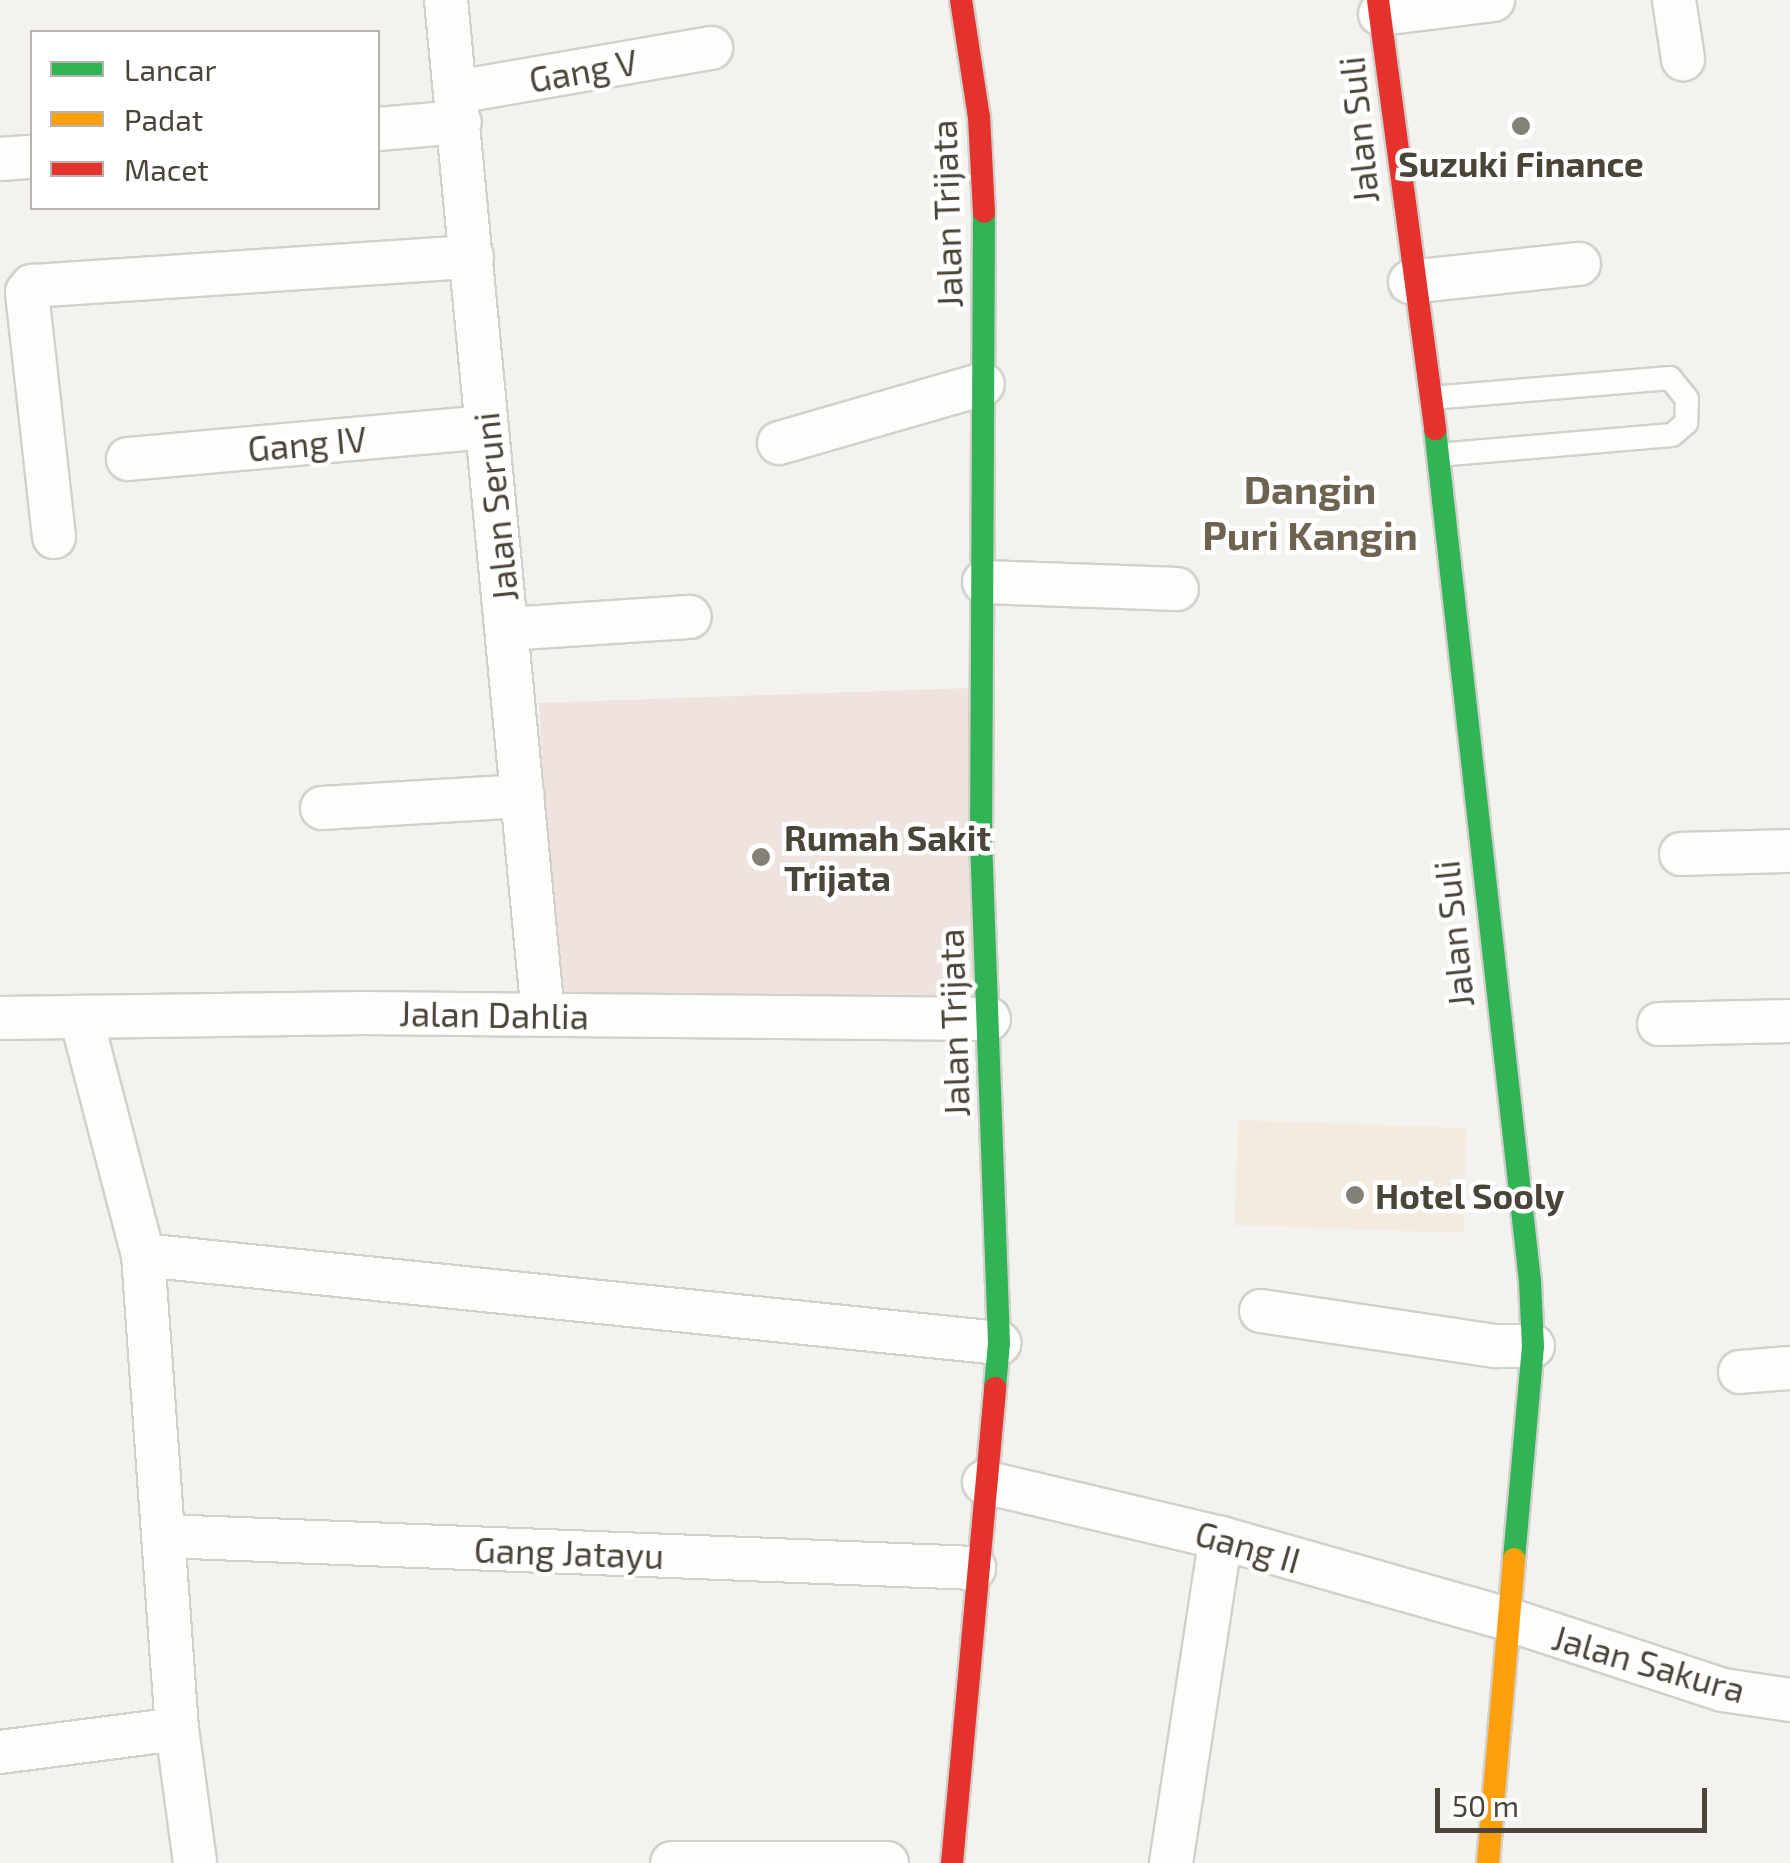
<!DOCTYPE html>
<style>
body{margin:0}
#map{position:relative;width:1790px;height:1863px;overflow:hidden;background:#f4f2ee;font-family:"Exo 2",sans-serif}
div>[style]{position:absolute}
.commercial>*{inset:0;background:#f3ebdf;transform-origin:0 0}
.medical>*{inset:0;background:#eee3df;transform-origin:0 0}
.roads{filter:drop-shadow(2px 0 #d2d0cb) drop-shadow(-2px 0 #d2d0cb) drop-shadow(0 2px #d2d0cb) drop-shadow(0 -2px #d2d0cb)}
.lane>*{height:22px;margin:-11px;padding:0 11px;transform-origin:11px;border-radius:11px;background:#fdfdfc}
.street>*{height:42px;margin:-21px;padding:0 21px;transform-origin:21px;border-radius:21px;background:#fdfdfc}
.fast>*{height:22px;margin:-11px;padding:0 11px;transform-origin:11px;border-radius:11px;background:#30b455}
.slow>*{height:22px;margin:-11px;padding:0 11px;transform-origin:11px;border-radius:11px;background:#ff9f0a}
.jam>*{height:22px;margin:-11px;padding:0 11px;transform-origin:11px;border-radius:11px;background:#e5322d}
.dots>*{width:28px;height:28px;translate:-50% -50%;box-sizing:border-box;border:5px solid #fff;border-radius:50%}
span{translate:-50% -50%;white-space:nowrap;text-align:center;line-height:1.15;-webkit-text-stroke:9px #fff;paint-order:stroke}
.street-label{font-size:35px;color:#4b4439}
.poi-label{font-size:35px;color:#4b4439;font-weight:700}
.left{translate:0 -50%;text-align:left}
.quarter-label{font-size:40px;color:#6e6250;font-weight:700}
.legend{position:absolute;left:30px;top:30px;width:350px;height:180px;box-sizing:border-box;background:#fff;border:2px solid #b7b4b0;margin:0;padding:12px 18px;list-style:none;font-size:30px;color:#4b4439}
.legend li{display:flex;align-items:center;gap:20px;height:50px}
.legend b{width:50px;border:2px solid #b7b4b0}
.scale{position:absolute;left:1435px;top:1788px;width:272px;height:45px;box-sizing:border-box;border:5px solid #4b4439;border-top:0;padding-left:12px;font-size:30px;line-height:35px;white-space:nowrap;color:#4b4439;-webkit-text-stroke:8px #fff;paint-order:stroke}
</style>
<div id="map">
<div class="commercial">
<i style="left:1238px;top:1120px;width:229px;height:105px;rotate:2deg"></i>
</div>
<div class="medical">
<i style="left:968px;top:688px;width:313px;height:429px;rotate:88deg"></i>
</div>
<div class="roads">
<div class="lane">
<i style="left:1431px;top:398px;width:240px;rotate:-4.8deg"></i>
<i style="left:1670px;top:378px;width:27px;rotate:51deg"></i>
<i style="left:1687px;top:399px;width:24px;rotate:92deg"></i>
<i style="left:1686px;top:423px;width:18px;rotate:139deg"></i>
<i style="left:1672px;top:435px;width:235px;rotate:175.1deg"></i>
</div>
<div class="street">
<i style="left:446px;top:0;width:1019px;rotate:84.54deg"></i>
<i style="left:1674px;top:0;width:60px;rotate:81.3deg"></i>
<i style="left:1380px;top:14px;width:114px;rotate:-7.1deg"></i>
<i style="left:456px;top:92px;width:259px;rotate:-9.8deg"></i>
<i style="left:378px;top:129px;width:82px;rotate:-4.9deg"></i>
<i style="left:0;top:159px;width:32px;rotate:-4deg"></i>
<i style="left:1410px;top:282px;width:170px;rotate:-6.1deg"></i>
<i style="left:779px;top:443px;width:212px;rotate:-16.1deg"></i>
<i style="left:128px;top:459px;width:359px;rotate:-5.1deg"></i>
<i style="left:54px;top:537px;width:246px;rotate:-96.3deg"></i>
<i style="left:27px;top:292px;width:8px;rotate:-50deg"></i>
<i style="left:32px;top:286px;width:441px;rotate:-3.8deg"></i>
<i style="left:984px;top:582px;width:193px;rotate:2.1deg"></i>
<i style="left:507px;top:629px;width:183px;rotate:-3.8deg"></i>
<i style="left:322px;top:808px;width:201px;rotate:-3.4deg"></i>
<i style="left:1681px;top:854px;width:109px;rotate:-1.6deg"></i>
<i style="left:81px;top:1017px;width:246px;rotate:75.4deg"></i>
<i style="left:143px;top:1255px;width:475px;rotate:85.9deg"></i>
<i style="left:177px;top:1729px;width:135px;rotate:82.3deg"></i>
<i style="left:0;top:1018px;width:364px;rotate:-0.8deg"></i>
<i style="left:364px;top:1013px;width:625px;rotate:0.55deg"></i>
<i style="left:1659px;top:1024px;width:131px;rotate:-1.3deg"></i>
<i style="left:143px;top:1255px;width:861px;rotate:5.87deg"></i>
<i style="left:1261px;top:1311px;width:238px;rotate:8.5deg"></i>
<i style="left:1496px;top:1346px;width:37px"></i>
<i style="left:1740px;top:1372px;width:50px;rotate:-4.6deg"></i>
<i style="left:984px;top:1482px;width:244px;rotate:13.3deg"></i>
<i style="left:1221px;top:1538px;width:300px;rotate:15.8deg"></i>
<i style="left:1510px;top:1620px;width:224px;rotate:18.2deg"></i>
<i style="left:1723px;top:1690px;width:68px;rotate:8.5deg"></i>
<i style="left:164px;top:1536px;width:811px;rotate:2.26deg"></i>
<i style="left:0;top:1752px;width:178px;rotate:-7.4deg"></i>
<i style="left:672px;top:1863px;width:215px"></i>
<i style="left:1171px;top:1863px;width:329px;rotate:-81.3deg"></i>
</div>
<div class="fast">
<i style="left:984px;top:212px;width:628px;rotate:90.27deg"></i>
<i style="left:981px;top:840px;width:503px;rotate:87.95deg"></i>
<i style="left:999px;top:1343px;width:45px;rotate:95.1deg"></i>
<i style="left:1435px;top:429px;width:857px;rotate:83.64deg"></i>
<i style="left:1530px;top:1281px;width:65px;rotate:87.4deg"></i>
<i style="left:1533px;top:1346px;width:214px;rotate:95.1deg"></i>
</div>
<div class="slow">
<i style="left:1488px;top:1863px;width:305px;rotate:-85.1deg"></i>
</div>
<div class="jam">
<i style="left:961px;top:0;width:118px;rotate:81.3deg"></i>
<i style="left:979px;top:117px;width:95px;rotate:87deg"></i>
<i style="left:1378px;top:0;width:433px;rotate:82.4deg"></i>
<i style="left:952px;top:1863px;width:477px;rotate:-84.8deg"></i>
</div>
</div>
<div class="dots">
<i style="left:1521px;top:126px;background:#868178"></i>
<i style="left:761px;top:857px;background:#868178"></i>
<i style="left:1355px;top:1195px;background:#868178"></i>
</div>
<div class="street-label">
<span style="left:583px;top:70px;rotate:-10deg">Gang V</span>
<span style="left:1358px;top:130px;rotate:-96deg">Jalan Suli</span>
<span style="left:946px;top:214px;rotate:-92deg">Jalan Trijata</span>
<span style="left:307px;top:443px;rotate:-5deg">Gang IV</span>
<span style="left:495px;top:507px;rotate:-96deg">Jalan Seruni</span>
<span style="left:1453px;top:934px;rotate:-96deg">Jalan Suli</span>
<span style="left:494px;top:1014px;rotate:1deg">Jalan Dahlia</span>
<span style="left:953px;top:1023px;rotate:-92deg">Jalan Trijata</span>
<span style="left:1248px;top:1546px;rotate:16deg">Gang II</span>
<span style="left:569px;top:1552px;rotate:2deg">Gang Jatayu</span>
<span style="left:1649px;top:1663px;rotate:16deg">Jalan Sakura</span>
</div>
<div class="poi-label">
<span style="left:1521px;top:163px">Suzuki Finance</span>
<span class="left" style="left:784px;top:857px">Rumah Sakit<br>Trijata</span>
<span class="left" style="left:1375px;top:1195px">Hotel Sooly</span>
</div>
<div class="quarter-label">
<span style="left:1310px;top:511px">Dangin<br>Puri Kangin</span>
</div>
<ul class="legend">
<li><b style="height:12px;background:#30b455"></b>Lancar</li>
<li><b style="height:12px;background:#ff9f0a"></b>Padat</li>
<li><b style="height:12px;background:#e5322d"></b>Macet</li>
</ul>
<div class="scale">50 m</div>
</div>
